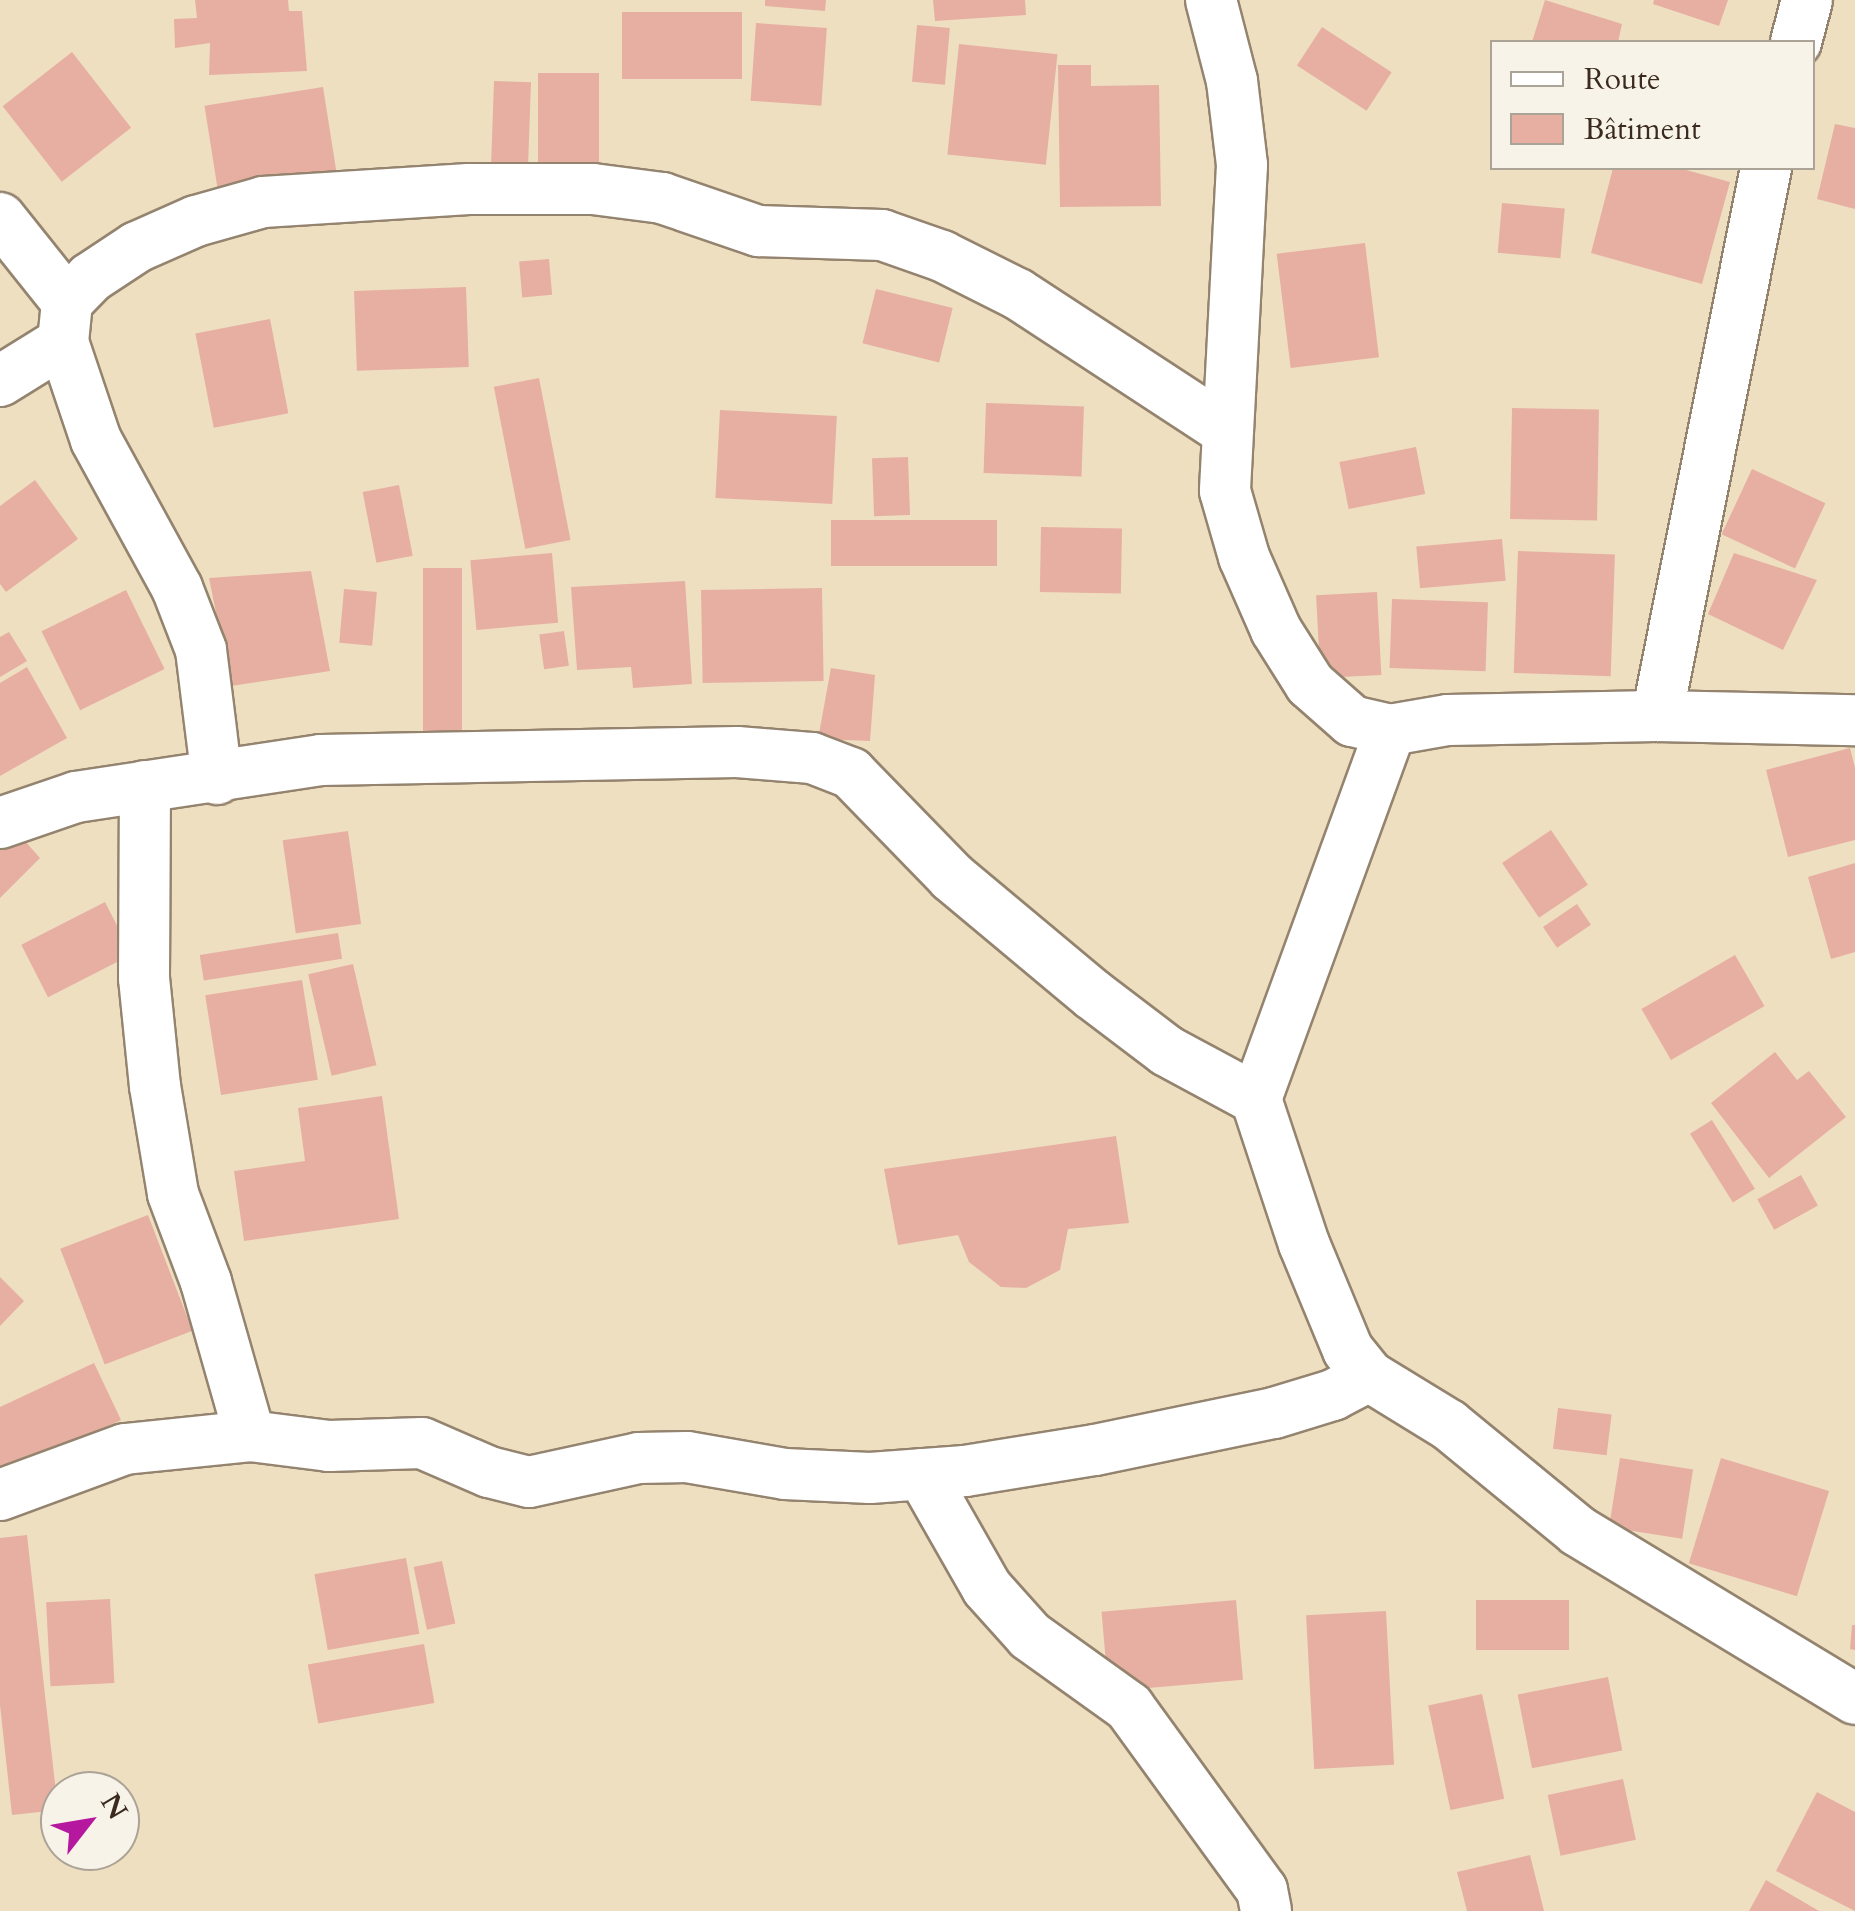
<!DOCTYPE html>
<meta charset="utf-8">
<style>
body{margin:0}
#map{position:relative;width:1855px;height:1911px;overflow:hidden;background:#eedfc0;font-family:Cardo,serif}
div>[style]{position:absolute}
.building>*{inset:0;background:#e7afa2;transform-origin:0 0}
.roads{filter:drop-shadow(2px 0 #94846f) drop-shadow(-2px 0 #94846f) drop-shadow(0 2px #94846f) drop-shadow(0 -2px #94846f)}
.minor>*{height:50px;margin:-25px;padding:0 25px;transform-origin:25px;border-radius:25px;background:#fff}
span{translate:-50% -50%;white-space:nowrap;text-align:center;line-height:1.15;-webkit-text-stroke:8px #f7f3e8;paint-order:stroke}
.legend{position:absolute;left:1490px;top:40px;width:325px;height:130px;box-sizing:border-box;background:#f7f3e8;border:2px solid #aca397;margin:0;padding:12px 18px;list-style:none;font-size:30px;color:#3b2a1e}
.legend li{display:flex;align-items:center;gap:20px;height:50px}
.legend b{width:50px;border:2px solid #aca397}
.north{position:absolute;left:40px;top:1771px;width:100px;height:100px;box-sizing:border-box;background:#f7f3e8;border:2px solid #aca397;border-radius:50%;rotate:59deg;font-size:28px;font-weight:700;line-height:40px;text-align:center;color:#3b2a1e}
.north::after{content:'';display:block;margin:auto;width:35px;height:45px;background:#b5179e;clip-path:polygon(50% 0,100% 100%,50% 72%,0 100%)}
</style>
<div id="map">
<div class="building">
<i style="clip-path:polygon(195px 0,288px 0,289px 11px,302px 11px,307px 71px,209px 75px,210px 43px,175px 48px,174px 19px,197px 18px)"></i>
<i style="clip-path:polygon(765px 0,826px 0,825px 11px,765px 6px)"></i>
<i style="clip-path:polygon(933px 0,1025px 0,1026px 15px,935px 21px)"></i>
<i style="clip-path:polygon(1545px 0,1622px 24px,1618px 42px,1532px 42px)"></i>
<i style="clip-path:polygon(1654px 0,1728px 0,1719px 26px,1653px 4px)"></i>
<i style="left:622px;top:12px;width:120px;height:67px"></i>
<i style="left:756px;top:23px;width:71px;height:78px;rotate:4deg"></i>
<i style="left:917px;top:25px;width:33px;height:57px;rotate:5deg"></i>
<i style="left:1322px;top:27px;width:83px;height:46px;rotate:33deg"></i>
<i style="left:959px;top:44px;width:99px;height:111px;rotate:6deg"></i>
<i style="left:72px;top:52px;width:96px;height:88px;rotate:52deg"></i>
<i style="clip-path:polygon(1058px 65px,1091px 65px,1091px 86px,1159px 85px,1161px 206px,1060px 207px)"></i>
<i style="left:538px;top:73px;width:61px;height:102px"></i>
<i style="left:494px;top:81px;width:37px;height:95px;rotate:2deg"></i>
<i style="left:323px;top:87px;width:84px;height:120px;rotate:81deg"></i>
<i style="clip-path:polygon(1835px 124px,1855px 128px,1855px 209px,1817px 199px)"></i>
<i style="clip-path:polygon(1613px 168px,1679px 168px,1730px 182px,1702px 284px,1591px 253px)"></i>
<i style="left:1502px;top:203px;width:63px;height:50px;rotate:5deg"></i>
<i style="left:1365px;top:243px;width:115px;height:89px;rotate:83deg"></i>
<i style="left:549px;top:259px;width:36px;height:30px;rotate:85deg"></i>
<i style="left:466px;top:287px;width:80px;height:112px;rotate:88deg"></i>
<i style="left:876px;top:289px;width:79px;height:56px;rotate:14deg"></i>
<i style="left:270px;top:319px;width:96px;height:76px;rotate:79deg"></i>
<i style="left:539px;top:378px;width:165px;height:46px;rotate:79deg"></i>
<i style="left:986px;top:403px;width:98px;height:70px;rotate:2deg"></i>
<i style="left:1512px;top:408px;width:87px;height:111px;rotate:1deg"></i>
<i style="left:720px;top:410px;width:117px;height:88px;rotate:3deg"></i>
<i style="left:1416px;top:447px;width:48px;height:78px;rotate:79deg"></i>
<i style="left:908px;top:457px;width:58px;height:36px;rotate:88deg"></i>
<i style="left:1752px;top:469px;width:81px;height:72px;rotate:25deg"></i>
<i style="clip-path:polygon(35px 480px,78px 539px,6px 592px,0 584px,0 506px)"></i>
<i style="left:399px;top:485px;width:72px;height:37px;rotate:79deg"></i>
<i style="left:997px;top:520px;width:46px;height:166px;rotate:90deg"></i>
<i style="left:1041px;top:527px;width:81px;height:65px;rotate:1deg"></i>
<i style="left:1502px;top:539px;width:42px;height:86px;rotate:85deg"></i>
<i style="left:1518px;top:551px;width:97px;height:122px;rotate:2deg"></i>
<i style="left:552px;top:553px;width:70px;height:82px;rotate:85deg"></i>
<i style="clip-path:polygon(1734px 553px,1817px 580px,1783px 650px,1708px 614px)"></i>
<i style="left:423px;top:568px;width:39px;height:173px"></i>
<i style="clip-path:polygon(311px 571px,330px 671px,231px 686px,209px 578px)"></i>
<i style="clip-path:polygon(685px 581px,692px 684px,633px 688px,631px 667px,577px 670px,571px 587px)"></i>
<i style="left:822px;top:588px;width:93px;height:121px;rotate:89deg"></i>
<i style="left:344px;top:589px;width:33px;height:54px;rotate:5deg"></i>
<i style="left:126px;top:590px;width:88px;height:94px;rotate:64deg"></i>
<i style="left:1377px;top:592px;width:83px;height:61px;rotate:87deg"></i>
<i style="left:1392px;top:599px;width:96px;height:69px;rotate:2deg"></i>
<i style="left:564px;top:631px;width:35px;height:25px;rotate:82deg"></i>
<i style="clip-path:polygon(9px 632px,27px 661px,0 677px,0 637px)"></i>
<i style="clip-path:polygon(27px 667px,67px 738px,0 776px,0 683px)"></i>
<i style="clip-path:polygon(831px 668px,875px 675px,870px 741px,818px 739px)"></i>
<i style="clip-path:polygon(1850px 748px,1855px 768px,1855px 840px,1788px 857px,1766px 770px)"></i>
<i style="left:1551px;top:830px;width:66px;height:59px;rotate:56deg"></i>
<i style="clip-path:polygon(16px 831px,40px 858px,0 898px,0 846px)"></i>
<i style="left:348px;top:831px;width:94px;height:66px;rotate:82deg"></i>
<i style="clip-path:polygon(1855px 863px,1855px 952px,1831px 959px,1808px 877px)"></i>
<i style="left:105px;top:902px;width:59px;height:94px;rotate:63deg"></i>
<i style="left:1577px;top:904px;width:25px;height:41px;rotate:56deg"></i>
<i style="left:338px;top:933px;width:26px;height:140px;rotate:81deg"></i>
<i style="left:1735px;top:955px;width:59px;height:108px;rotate:60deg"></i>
<i style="left:353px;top:964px;width:104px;height:46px;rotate:77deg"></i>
<i style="left:302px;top:980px;width:101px;height:98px;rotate:81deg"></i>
<i style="clip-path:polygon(1775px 1052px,1797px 1080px,1809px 1071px,1846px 1117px,1769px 1178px,1711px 1103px)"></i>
<i style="clip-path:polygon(382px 1096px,399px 1219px,244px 1241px,234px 1171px,305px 1161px,298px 1108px)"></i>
<i style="left:1712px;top:1120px;width:81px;height:26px;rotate:58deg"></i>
<i style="clip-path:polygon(1116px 1136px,1129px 1223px,1068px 1229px,1060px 1270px,1026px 1288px,1001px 1287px,969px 1262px,958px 1235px,898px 1245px,884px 1169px)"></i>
<i style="left:1801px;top:1175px;width:35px;height:50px;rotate:61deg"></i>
<i style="left:148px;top:1215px;width:124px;height:94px;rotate:69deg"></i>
<i style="clip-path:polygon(0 1277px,24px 1301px,0 1326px)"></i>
<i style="clip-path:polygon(94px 1363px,121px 1420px,5px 1476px,0 1466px,0 1407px)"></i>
<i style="left:1558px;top:1408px;width:54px;height:41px;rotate:7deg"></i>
<i style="left:1620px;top:1458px;width:74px;height:70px;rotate:9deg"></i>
<i style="left:1721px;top:1458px;width:113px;height:110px;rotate:17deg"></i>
<i style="clip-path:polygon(27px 1535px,58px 1810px,12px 1815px,0 1705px,0 1538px)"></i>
<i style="left:406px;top:1558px;width:77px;height:93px;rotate:80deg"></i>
<i style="left:442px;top:1561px;width:64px;height:29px;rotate:78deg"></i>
<i style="left:110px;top:1599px;width:84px;height:64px;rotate:87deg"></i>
<i style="left:1236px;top:1600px;width:80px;height:135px;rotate:85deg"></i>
<i style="left:1476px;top:1600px;width:93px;height:50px"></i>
<i style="left:1386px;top:1611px;width:154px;height:80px;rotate:87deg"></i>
<i style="clip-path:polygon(1852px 1625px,1855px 1625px,1855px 1650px,1850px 1649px)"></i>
<i style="left:424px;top:1644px;width:60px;height:118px;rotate:80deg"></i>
<i style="left:1608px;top:1677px;width:75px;height:92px;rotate:79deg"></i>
<i style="left:1482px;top:1694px;width:107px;height:55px;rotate:78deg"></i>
<i style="left:1623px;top:1779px;width:62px;height:77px;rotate:78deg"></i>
<i style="clip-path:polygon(1817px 1792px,1855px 1812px,1855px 1911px,1776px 1871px)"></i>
<i style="clip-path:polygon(1530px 1855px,1544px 1911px,1467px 1911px,1457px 1872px)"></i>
<i style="clip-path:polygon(1766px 1880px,1819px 1911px,1749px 1911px)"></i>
</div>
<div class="roads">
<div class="minor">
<i style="left:1211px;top:0;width:84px;rotate:75.5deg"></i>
<i style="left:1232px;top:81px;width:85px;rotate:83.2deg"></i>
<i style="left:1242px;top:165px;width:326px;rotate:93deg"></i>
<i style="left:1225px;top:491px;width:69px;rotate:73.9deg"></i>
<i style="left:1244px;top:557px;width:80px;rotate:66.3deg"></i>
<i style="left:1276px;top:630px;width:64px;rotate:57.8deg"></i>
<i style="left:1310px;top:684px;width:56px;rotate:41.4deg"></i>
<i style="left:1352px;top:721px;width:39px;rotate:13deg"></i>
<i style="left:1390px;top:730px;width:59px;rotate:-9.8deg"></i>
<i style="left:1448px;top:720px;width:209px;rotate:-1.1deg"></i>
<i style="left:1657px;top:716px;width:198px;rotate:1.2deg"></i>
<i style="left:1796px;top:42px;width:43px;rotate:-75.3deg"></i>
<i style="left:0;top:218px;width:107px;rotate:51.4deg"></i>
<i style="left:63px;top:342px;width:103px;rotate:71.4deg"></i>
<i style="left:96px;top:440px;width:169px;rotate:61.3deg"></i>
<i style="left:177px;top:588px;width:66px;rotate:68.8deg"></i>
<i style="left:201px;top:650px;width:130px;rotate:82.9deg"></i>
<i style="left:0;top:381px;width:74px;rotate:-31.8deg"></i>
<i style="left:63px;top:342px;width:40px;rotate:-84.3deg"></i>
<i style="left:67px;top:302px;width:33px;rotate:-46deg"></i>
<i style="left:90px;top:278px;width:56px;rotate:-33.4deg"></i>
<i style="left:137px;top:247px;width:64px;rotate:-23.8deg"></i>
<i style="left:196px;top:221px;width:70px;rotate:-15.8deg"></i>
<i style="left:263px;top:202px;width:206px;rotate:-3.6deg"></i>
<i style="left:469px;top:189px;width:124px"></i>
<i style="left:593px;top:189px;width:70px;rotate:7.4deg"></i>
<i style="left:662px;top:198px;width:102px;rotate:19deg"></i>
<i style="left:758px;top:231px;width:124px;rotate:1.8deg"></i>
<i style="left:882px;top:235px;width:64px;rotate:19.3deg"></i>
<i style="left:942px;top:256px;width:85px;rotate:26.6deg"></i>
<i style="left:1018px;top:294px;width:249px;rotate:33.2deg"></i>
<i style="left:1657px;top:716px;width:559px;rotate:-78.75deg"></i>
<i style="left:145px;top:786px;width:192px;rotate:90.3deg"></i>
<i style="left:144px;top:978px;width:109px;rotate:84.2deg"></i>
<i style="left:155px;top:1086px;width:109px;rotate:80.5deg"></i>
<i style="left:173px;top:1194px;width:94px;rotate:69.4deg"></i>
<i style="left:206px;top:1282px;width:160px;rotate:74.1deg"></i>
<i style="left:0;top:823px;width:80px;rotate:-18.9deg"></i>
<i style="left:76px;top:797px;width:248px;rotate:-8.6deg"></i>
<i style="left:321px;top:760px;width:416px;rotate:-1.1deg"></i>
<i style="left:737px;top:752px;width:75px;rotate:4.6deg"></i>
<i style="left:812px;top:758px;width:42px;rotate:21deg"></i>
<i style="left:851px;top:773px;width:145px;rotate:45.8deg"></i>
<i style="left:952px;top:877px;width:182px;rotate:39.9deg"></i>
<i style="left:1092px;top:994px;width:94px;rotate:37.2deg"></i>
<i style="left:1167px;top:1051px;width:101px;rotate:28.3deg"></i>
<i style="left:1369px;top:1376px;width:94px;rotate:31.5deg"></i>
<i style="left:1449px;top:1425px;width:167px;rotate:39.4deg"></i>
<i style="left:1578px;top:1531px;width:324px;rotate:31.2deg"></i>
<i style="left:922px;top:1474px;width:131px;rotate:60.3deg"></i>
<i style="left:987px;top:1588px;width:64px;rotate:48.1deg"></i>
<i style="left:1030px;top:1636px;width:122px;rotate:35.6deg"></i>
<i style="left:1129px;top:1707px;width:226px;rotate:54deg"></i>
<i style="left:1262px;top:1890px;width:21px;rotate:79deg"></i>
<i style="left:0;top:1495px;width:133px;rotate:-20.2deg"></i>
<i style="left:125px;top:1449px;width:126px;rotate:-5.9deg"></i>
<i style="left:250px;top:1436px;width:80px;rotate:7.2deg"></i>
<i style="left:329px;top:1446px;width:93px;rotate:-1.8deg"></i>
<i style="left:422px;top:1443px;width:73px;rotate:23.4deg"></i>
<i style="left:489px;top:1472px;width:41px;rotate:14deg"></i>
<i style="left:529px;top:1482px;width:113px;rotate:-12.3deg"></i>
<i style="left:639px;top:1458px;width:48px;rotate:-1.2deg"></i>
<i style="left:687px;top:1457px;width:99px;rotate:9.8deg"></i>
<i style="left:785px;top:1474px;width:85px;rotate:2.7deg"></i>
<i style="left:870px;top:1478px;width:95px;rotate:-4.2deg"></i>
<i style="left:965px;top:1471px;width:132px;rotate:-9.2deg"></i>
<i style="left:1095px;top:1450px;width:183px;rotate:-11.7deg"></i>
<i style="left:1274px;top:1413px;width:62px;rotate:-17deg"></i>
<i style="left:1333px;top:1395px;width:41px;rotate:-27.8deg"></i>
<i style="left:1369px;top:1376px;width:33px;rotate:-129deg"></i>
<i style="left:1348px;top:1350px;width:115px;rotate:-112.5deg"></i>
<i style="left:1304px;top:1244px;width:153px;rotate:-108.3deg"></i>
<i style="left:1256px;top:1099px;width:393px;rotate:-70deg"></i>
</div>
</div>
<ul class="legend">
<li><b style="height:12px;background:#fff"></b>Route</li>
<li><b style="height:28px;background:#e7afa2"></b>Bâtiment</li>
</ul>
<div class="north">N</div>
</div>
